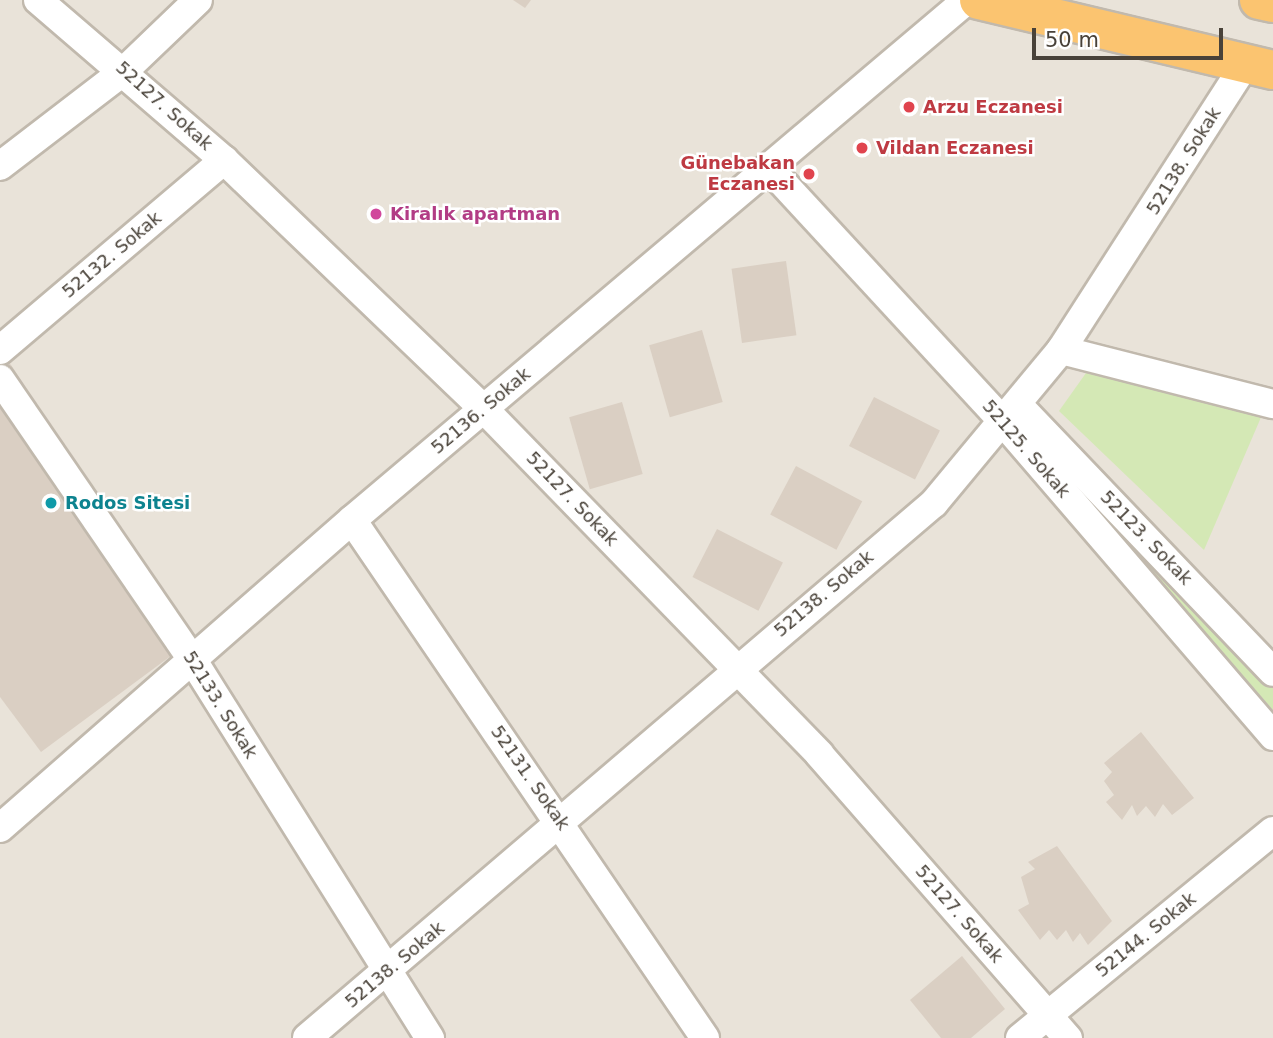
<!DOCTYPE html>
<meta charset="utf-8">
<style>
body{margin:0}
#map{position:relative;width:1273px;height:1038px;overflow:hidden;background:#f5f1eb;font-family:"DejaVu Sans",sans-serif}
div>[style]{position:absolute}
.residential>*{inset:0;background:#e9e3d9;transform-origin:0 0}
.green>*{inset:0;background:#d4e8b5}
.building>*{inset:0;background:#dacfc3;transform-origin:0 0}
.roads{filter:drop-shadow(2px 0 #c1b9ad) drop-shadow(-2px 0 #c1b9ad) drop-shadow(0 2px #c1b9ad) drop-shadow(0 -2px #c1b9ad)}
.street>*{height:28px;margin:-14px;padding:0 14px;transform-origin:14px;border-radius:14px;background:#fff}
.highway>*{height:38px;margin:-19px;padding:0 19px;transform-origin:19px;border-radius:19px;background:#fbc470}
.dots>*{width:19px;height:19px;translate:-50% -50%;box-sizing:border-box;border:4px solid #fff;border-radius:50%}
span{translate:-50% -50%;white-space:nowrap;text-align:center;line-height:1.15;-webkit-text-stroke:5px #fff;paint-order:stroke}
.street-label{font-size:18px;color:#494239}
.health-label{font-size:18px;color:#be3a42;font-weight:700}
.left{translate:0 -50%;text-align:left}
.right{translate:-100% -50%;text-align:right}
.hotel-label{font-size:18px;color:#b23c85;font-weight:700}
.culture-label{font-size:18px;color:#0d838f;font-weight:700}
.scale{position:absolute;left:1032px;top:28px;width:191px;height:32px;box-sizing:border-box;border:4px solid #494239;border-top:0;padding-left:9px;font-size:21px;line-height:24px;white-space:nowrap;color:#494239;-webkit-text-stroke:5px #fff;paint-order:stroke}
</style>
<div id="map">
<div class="residential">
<i style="left:0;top:0;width:1273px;height:1038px"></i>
</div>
<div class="green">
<i style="clip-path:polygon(1086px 373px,1262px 415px,1204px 550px,1059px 411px)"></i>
<i style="clip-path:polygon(1133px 539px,1273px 688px,1273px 710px,1125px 547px)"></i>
</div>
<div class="building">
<i style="clip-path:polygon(513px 0,531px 0,525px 8px)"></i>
<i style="left:786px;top:261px;width:75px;height:55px;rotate:82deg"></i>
<i style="left:702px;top:330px;width:75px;height:55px;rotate:74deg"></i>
<i style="clip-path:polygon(7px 359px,191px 641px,41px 752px,0 697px,0 365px)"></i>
<i style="left:874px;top:397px;width:74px;height:55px;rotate:27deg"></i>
<i style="left:622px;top:402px;width:75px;height:55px;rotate:74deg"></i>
<i style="left:796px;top:466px;width:75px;height:55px;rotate:28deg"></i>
<i style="left:717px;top:529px;width:74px;height:54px;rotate:27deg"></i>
<i style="clip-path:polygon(1141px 732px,1194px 798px,1172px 815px,1163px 804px,1155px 817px,1146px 806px,1137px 816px,1132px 805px,1122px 820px,1106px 802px,1114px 795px,1104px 781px,1112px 772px,1104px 763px)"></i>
<i style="clip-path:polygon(1057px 846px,1112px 921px,1088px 945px,1080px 933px,1073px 942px,1066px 930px,1057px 940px,1049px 930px,1040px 940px,1018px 910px,1029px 904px,1021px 877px,1035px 869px,1028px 862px)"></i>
<i style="clip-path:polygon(962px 956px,1005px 1009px,971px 1038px,941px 1038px,910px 1000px)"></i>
</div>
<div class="roads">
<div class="street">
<i style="left:38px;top:0;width:245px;rotate:40.7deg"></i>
<i style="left:224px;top:160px;width:360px;rotate:43.8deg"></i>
<i style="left:484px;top:409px;width:481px;rotate:45.8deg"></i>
<i style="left:819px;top:754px;width:378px;rotate:48.8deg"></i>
<i style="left:0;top:166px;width:158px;rotate:-37.5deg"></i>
<i style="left:125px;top:70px;width:101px;rotate:-43.8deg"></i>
<i style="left:770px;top:169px;width:345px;rotate:47.3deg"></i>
<i style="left:1004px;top:423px;width:413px;rotate:49.3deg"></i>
<i style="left:0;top:350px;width:294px;rotate:-40.3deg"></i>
<i style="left:1061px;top:350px;width:219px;rotate:14.3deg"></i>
<i style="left:0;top:379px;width:340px;rotate:55.6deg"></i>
<i style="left:192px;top:659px;width:448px;rotate:57.9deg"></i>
<i style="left:1018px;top:405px;width:369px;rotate:46.3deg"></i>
<i style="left:352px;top:520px;width:627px;rotate:55.73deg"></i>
<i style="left:0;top:828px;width:468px;rotate:-41.2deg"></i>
<i style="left:352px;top:520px;width:805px;rotate:-40.22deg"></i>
<i style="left:307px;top:1038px;width:824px;rotate:-40.47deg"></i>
<i style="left:934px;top:503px;width:199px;rotate:-50.3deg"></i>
<i style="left:1061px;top:350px;width:340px;rotate:-57.2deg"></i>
<i style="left:1020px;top:1038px;width:327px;rotate:-39.3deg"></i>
</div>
<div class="highway">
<i style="left:979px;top:0;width:302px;rotate:13.4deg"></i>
<i style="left:1259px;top:0;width:14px;rotate:12deg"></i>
</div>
</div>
<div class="dots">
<i style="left:909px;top:107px;background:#e0444e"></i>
<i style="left:862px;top:148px;background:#e0444e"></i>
<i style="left:809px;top:174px;background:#e0444e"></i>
<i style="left:376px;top:214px;background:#d1479c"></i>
<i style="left:51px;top:503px;background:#0f9aa8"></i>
</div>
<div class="street-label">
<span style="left:164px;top:106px;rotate:42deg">52127. Sokak</span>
<span style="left:1184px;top:161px;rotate:-58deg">52138. Sokak</span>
<span style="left:112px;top:255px;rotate:-40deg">52132. Sokak</span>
<span style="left:481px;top:411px;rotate:-40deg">52136. Sokak</span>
<span style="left:1026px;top:449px;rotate:49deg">52125. Sokak</span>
<span style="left:572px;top:499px;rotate:46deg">52127. Sokak</span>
<span style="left:1146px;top:538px;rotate:46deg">52123. Sokak</span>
<span style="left:824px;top:594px;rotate:-40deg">52138. Sokak</span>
<span style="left:220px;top:705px;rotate:58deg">52133. Sokak</span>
<span style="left:530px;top:778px;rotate:55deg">52131. Sokak</span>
<span style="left:959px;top:914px;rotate:49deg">52127. Sokak</span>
<span style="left:1146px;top:935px;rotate:-39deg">52144. Sokak</span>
<span style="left:395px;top:965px;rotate:-40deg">52138. Sokak</span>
</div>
<div class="health-label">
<span class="left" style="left:923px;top:107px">Arzu Eczanesi</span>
<span class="left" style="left:876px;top:148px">Vildan Eczanesi</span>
<span class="right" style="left:795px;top:174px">Günebakan<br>Eczanesi</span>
</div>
<div class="hotel-label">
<span class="left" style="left:390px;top:214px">Kiralık apartman</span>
</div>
<div class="culture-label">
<span class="left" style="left:65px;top:503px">Rodos Sitesi</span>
</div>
<div class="scale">50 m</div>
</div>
